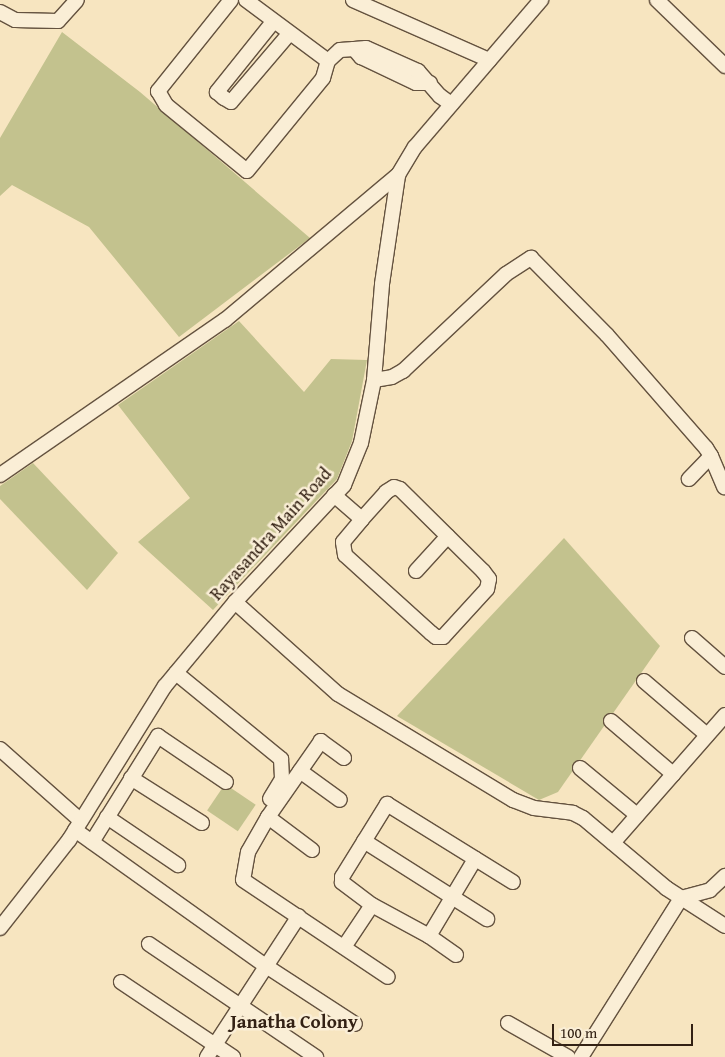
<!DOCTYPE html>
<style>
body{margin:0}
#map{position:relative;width:725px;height:1057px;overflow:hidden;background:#f7e5c0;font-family:"Gentium Book Plus",serif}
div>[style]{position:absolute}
.green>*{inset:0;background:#c3c28e;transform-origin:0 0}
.roads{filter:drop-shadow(1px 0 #64523f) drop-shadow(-1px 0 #64523f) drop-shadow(0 1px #64523f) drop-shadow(0 -1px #64523f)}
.minor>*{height:14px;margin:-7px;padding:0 7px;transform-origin:7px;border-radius:7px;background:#faeed6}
span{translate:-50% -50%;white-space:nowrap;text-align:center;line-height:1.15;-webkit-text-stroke:5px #faeed6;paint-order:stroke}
.street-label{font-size:18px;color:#332114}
.neighbourhood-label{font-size:19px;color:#332114;font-weight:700}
.scale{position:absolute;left:552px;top:1024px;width:141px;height:22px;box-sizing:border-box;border:2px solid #332114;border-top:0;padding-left:6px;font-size:15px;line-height:18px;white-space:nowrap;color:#332114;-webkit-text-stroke:4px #faeed6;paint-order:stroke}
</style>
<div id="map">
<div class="green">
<i style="clip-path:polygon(62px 32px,140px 92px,310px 238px,179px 337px,89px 227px,12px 185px,0 196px,0 138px)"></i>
<i style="clip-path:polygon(239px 321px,304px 392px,331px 359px,367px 360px,352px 441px,337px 479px,213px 610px,138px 542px,190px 498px,118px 405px)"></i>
<i style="clip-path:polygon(33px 463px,118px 553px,87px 590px,0 499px,0 486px)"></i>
<i style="clip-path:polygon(564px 538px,660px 646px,558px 792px,539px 800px,397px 716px)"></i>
<i style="left:225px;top:784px;width:37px;height:32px;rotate:34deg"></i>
</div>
<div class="roads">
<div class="minor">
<i style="left:231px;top:0;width:117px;rotate:128.7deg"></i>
<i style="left:158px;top:91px;width:16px;rotate:60deg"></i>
<i style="left:166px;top:105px;width:104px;rotate:39.2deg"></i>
<i style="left:247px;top:171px;width:120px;rotate:-50.7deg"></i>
<i style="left:323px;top:78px;width:18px;rotate:-74deg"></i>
<i style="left:328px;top:61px;width:16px;rotate:-43deg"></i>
<i style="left:340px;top:50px;width:14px;rotate:-4deg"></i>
<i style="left:354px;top:49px;width:11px;rotate:49deg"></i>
<i style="left:361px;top:57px;width:61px;rotate:25.3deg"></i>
<i style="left:416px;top:83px;width:14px"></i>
<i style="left:246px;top:0;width:102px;rotate:36.6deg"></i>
<i style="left:353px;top:0;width:149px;rotate:23.8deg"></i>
<i style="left:657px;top:0;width:95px;rotate:44.1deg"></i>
<i style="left:0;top:12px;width:17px;rotate:28deg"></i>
<i style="left:15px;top:20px;width:43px;rotate:1.3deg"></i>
<i style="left:58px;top:21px;width:28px;rotate:-48deg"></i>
<i style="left:273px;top:22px;width:90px;rotate:128.7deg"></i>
<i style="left:217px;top:92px;width:9px;rotate:41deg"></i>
<i style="left:224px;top:98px;width:8px;rotate:30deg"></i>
<i style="left:231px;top:102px;width:89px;rotate:-49.5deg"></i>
<i style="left:354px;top:49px;width:12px;rotate:-5deg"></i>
<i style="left:366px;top:48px;width:57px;rotate:23.9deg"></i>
<i style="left:418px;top:71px;width:33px;rotate:49deg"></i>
<i style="left:440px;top:96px;width:14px;rotate:36deg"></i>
<i style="left:374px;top:380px;width:18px;rotate:-9deg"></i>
<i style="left:392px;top:377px;width:13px;rotate:-29deg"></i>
<i style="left:403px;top:371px;width:141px;rotate:-43.3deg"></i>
<i style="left:506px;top:274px;width:30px;rotate:-33deg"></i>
<i style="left:531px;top:258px;width:108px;rotate:45.4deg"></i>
<i style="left:607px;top:335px;width:150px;rotate:48.8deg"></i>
<i style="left:706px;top:448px;width:9px;rotate:58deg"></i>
<i style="left:711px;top:456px;width:32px;rotate:134deg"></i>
<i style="left:711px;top:456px;width:34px;rotate:67deg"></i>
<i style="left:0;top:475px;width:273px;rotate:-34.6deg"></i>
<i style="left:225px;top:320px;width:226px;rotate:-40deg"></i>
<i style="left:334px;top:495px;width:37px;rotate:41deg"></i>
<i style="left:362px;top:519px;width:36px;rotate:-48deg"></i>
<i style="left:386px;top:492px;width:9px;rotate:-32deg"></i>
<i style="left:394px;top:487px;width:6px;rotate:18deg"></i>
<i style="left:400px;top:489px;width:117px;rotate:44.7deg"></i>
<i style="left:483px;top:571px;width:10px;rotate:53deg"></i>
<i style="left:489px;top:579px;width:10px;rotate:101deg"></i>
<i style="left:487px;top:589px;width:65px;rotate:132.5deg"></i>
<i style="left:443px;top:637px;width:7px;rotate:180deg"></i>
<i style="left:436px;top:637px;width:6px;rotate:-141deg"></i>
<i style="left:431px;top:633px;width:116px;rotate:-137.8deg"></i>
<i style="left:345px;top:555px;width:13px;rotate:-99deg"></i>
<i style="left:343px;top:542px;width:30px;rotate:-50deg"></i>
<i style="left:416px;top:571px;width:47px;rotate:-47.6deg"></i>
<i style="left:235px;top:602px;width:138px;rotate:41.8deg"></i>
<i style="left:338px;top:694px;width:205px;rotate:31.2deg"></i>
<i style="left:513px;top:800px;width:22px;rotate:21deg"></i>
<i style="left:534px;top:808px;width:39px;rotate:7deg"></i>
<i style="left:573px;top:813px;width:11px;rotate:27deg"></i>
<i style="left:583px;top:818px;width:109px;rotate:40.1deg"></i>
<i style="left:666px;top:888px;width:70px;rotate:32.8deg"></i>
<i style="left:692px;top:638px;width:44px;rotate:41.3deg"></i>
<i style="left:176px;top:673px;width:136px;rotate:39.3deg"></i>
<i style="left:281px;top:759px;width:20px;rotate:87deg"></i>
<i style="left:282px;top:779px;width:23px;rotate:121deg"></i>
<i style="left:644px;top:681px;width:83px;rotate:40.6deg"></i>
<i style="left:611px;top:721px;width:82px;rotate:40.5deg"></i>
<i style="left:0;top:749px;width:108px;rotate:41.6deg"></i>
<i style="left:344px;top:758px;width:29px;rotate:-144deg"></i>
<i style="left:321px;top:741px;width:93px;rotate:124.9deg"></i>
<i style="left:268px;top:817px;width:40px;rotate:119.7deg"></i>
<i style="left:248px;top:852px;width:28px;rotate:100deg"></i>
<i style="left:243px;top:880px;width:174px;rotate:33.8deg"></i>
<i style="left:580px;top:768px;width:74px;rotate:39.5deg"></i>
<i style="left:300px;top:771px;width:49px;rotate:35.9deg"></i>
<i style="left:131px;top:778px;width:84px;rotate:32.4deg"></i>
<i style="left:107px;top:817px;width:86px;rotate:34.1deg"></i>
<i style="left:268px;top:817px;width:55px;rotate:36.9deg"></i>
<i style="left:75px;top:830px;width:234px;rotate:35.5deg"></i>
<i style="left:266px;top:966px;width:106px;rotate:33.1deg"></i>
<i style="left:364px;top:841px;width:146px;rotate:32.4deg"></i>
<i style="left:92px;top:842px;width:125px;rotate:-58.1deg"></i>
<i style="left:158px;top:736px;width:82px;rotate:34.1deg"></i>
<i style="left:613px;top:843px;width:170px;rotate:-48.8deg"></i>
<i style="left:372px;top:905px;width:65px;rotate:28.5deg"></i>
<i style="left:429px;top:936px;width:90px;rotate:-59.1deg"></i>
<i style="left:0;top:928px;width:112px;rotate:-51.9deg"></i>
<i style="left:69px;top:840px;width:181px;rotate:-58.1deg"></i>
<i style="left:165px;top:686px;width:109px;rotate:-50.2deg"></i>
<i style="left:235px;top:602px;width:160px;rotate:-47deg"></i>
<i style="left:344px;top:485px;width:45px;rotate:-68deg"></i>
<i style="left:361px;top:443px;width:64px;rotate:-78.3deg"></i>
<i style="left:374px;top:380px;width:96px;rotate:-85.2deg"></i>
<i style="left:382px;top:284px;width:110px;rotate:-81.6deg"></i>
<i style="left:398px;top:175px;width:33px;rotate:-59deg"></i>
<i style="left:415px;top:147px;width:194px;rotate:-49.4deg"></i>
<i style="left:429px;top:936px;width:33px;rotate:35deg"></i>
<i style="left:149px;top:944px;width:202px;rotate:34.1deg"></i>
<i style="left:344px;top:947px;width:50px;rotate:-56.3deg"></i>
<i style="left:372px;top:905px;width:38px;rotate:-143deg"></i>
<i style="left:342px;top:882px;width:5px;rotate:-90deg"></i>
<i style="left:342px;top:877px;width:86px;rotate:-58.3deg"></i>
<i style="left:387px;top:804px;width:148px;rotate:31.8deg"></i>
<i style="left:121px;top:982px;width:135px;rotate:33.8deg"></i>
<i style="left:508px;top:1023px;width:69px;rotate:29.5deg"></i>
<i style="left:207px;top:1057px;width:168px;rotate:-56.9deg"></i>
<i style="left:581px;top:1057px;width:188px;rotate:-57.8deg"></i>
<i style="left:681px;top:898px;width:30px;rotate:-15deg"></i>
<i style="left:710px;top:890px;width:21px;rotate:-43deg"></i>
</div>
</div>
<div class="street-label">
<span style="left:271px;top:534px;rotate:-48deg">Rayasandra Main Road</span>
</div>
<div class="neighbourhood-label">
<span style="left:294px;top:1022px">Janatha Colony</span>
</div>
<div class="scale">100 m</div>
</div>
